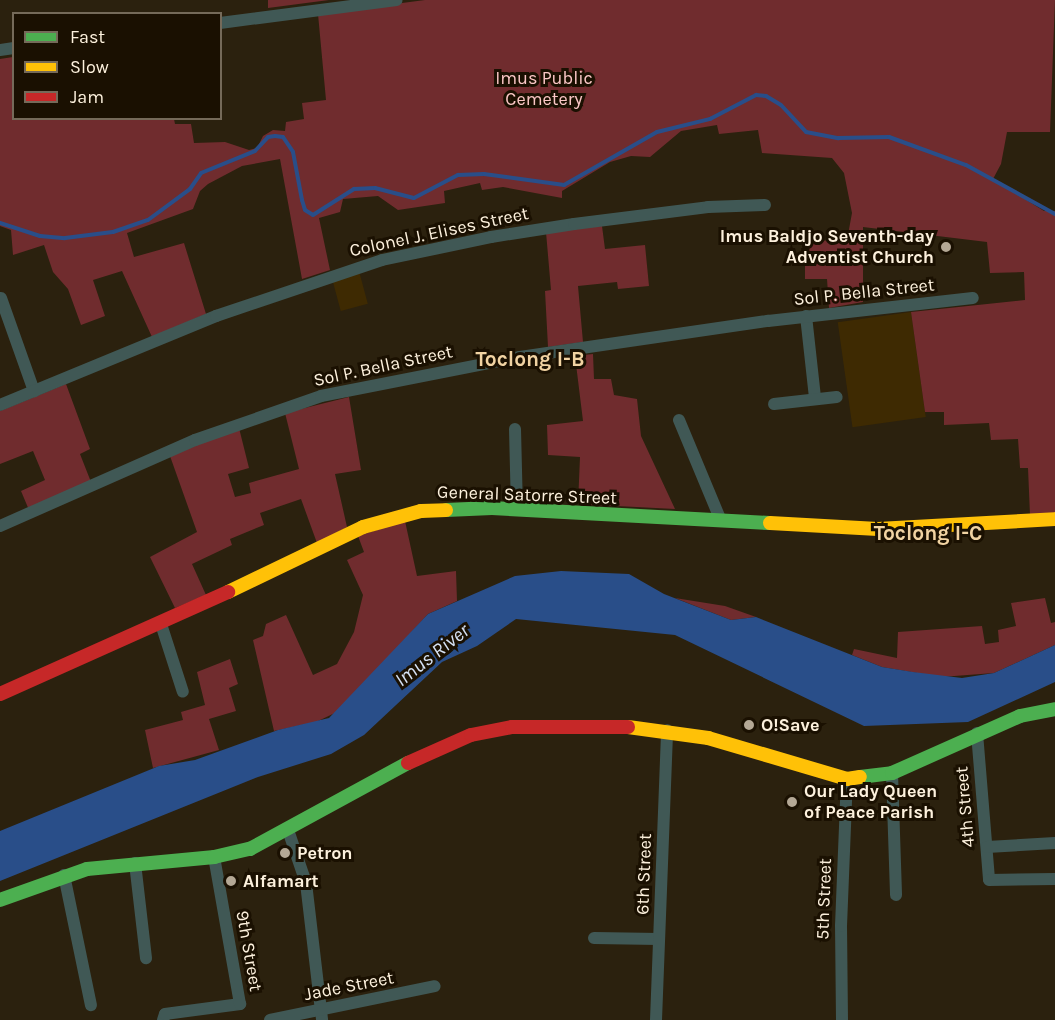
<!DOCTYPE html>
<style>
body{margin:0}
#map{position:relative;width:1055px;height:1020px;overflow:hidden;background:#2b210e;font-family:Karla,sans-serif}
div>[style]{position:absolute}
.built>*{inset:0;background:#3e2a02;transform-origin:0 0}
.green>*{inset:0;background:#702c2e}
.water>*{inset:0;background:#294e89}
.stream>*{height:4px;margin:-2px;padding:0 2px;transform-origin:2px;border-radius:2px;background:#294e89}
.street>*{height:12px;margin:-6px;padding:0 6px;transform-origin:6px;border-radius:6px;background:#405855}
.fast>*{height:14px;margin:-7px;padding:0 7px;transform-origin:7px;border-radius:7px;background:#4caf50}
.slow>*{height:14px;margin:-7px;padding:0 7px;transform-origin:7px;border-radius:7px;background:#ffc107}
.jam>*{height:14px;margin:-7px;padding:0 7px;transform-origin:7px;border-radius:7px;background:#c62828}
.dots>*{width:16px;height:16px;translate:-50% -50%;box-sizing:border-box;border:3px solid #1a1001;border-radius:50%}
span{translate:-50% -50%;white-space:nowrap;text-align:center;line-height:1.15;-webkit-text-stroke:6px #1a1001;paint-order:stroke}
.park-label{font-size:18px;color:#fbc7c6}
.street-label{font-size:18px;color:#fdf1dd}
.poi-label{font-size:18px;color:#fdf1dd;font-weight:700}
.right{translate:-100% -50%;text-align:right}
.left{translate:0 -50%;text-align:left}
.water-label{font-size:20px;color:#d6e2f5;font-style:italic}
.quarter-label{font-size:21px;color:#f1d3a2;font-weight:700}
.legend{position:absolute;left:12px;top:12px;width:210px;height:108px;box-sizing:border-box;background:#1a1001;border:2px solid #756a59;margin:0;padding:8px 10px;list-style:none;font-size:18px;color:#fdf1dd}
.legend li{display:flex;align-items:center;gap:12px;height:30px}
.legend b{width:30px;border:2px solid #756a59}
</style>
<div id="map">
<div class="built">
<i style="left:359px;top:271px;width:34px;height:28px;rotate:75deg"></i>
<i style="left:911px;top:312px;width:106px;height:74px;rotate:82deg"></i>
</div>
<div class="green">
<i style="clip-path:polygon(268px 0,329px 0,268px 8px)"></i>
<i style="clip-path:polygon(425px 0,1055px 0,1050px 132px,1007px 132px,1001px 164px,993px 179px,1044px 211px,1055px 211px,1055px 513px,1030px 515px,1028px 468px,1020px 468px,1018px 439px,991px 440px,989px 423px,944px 425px,944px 412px,925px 412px,911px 312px,1025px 300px,1024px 272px,990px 273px,987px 242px,863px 227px,863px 302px,829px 308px,827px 279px,805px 279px,805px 241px,847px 240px,852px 213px,844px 173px,832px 158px,762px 153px,758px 130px,719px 134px,717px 125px,681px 131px,650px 157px,631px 156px,610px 162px,562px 191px,562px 198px,503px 187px,482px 190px,480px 183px,444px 191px,445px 203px,398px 210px,378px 196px,343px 199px,340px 212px,319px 218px,330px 270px,302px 279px,280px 159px,242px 166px,208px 184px,200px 191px,193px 209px,127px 233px,134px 257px,184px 243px,206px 314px,152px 337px,122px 271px,93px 280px,105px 316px,81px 325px,68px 289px,53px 272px,44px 245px,13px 255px,11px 230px,0 226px,0 59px,13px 57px,14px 118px,174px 119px,175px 124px,191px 124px,194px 143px,225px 142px,249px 150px,257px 148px,263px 136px,273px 130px,285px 131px,286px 122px,304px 119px,302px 103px,326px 100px,318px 14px)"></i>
<i style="clip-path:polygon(602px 226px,605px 249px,645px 245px,649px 286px,618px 289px,617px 282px,578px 286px,583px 342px,548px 347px,545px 291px,551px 290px,546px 232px)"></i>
<i style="clip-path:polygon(593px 354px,594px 379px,611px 379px,614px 395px,637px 399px,641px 436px,675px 509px,578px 504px,580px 457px,548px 455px,547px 425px,583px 421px,575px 356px)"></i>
<i style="clip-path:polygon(66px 384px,90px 449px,80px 454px,91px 482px,29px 510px,21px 491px,45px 480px,33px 451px,0 464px,0 411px)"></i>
<i style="clip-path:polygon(349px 397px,361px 470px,335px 474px,347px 527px,317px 543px,301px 499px,260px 513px,264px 525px,230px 539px,232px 545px,192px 564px,206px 595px,175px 608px,150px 557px,197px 532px,170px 456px,239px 428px,249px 468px,228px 474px,235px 497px,251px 493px,249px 483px,299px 469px,285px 413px)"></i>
<i style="clip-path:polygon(405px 521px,417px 576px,456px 571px,457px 601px,428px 614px,339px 711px,316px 722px,274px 731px,253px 640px,263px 636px,266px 624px,286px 615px,313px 675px,337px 664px,354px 632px,363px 595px,347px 560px,364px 552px,358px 536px)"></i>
<i style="clip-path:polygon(675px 598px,725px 606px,756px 617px,731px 620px)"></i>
<i style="clip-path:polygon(1045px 598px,1051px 623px,1055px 622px,1055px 645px,994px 673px,941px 677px,882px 667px,852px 655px,854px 649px,897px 658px,898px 632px,982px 626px,985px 644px,999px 642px,998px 630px,1016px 626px,1011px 603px)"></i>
<i style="clip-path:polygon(230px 659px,238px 684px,229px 688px,236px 711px,209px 719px,219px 750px,153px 768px,145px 730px,183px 720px,181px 712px,205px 705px,197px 672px)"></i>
</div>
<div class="water">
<i style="clip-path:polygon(561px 571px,629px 574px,664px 594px,731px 620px,756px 617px,882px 667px,913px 672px,962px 678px,994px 673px,1055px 645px,1055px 682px,968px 722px,864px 726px,675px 635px,516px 619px,477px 646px,442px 662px,364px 735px,331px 754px,258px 777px,0 881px,0 831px,159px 766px,195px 760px,278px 730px,329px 718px,428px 614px,515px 576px)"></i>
</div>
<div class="stream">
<i style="left:0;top:223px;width:42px;rotate:18deg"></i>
<i style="left:40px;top:236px;width:25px;rotate:5deg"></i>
<i style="left:65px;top:238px;width:48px;rotate:-7.1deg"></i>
<i style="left:113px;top:232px;width:37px;rotate:-19deg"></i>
<i style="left:148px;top:220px;width:52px;rotate:-36.4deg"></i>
<i style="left:190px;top:189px;width:19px;rotate:-55deg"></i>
<i style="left:201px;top:173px;width:58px;rotate:-22.2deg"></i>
<i style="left:255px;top:151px;width:19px;rotate:-47deg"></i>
<i style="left:268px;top:137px;width:7px;rotate:-8deg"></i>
<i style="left:275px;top:136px;width:8px;rotate:7deg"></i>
<i style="left:283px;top:137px;width:18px;rotate:56deg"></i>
<i style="left:293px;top:152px;width:49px;rotate:79.4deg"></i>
<i style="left:302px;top:200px;width:10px;rotate:73deg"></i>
<i style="left:305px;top:210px;width:9px;rotate:32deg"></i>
<i style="left:313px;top:215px;width:49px;rotate:-32.4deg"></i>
<i style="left:354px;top:189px;width:21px;rotate:-3deg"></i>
<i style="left:375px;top:188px;width:40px;rotate:14.4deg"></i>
<i style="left:414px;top:198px;width:50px;rotate:-27.6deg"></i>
<i style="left:458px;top:175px;width:26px;rotate:-2deg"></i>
<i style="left:484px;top:174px;width:81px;rotate:7.8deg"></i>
<i style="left:564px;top:185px;width:107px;rotate:-29.7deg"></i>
<i style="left:657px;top:132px;width:55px;rotate:-13.8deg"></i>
<i style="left:710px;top:119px;width:52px;rotate:-27.6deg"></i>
<i style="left:756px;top:95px;width:10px;rotate:6deg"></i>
<i style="left:766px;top:96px;width:17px;rotate:31deg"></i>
<i style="left:781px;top:105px;width:37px;rotate:47deg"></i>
<i style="left:806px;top:132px;width:33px;rotate:11deg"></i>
<i style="left:838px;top:138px;width:51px;rotate:-1.1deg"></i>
<i style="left:889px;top:137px;width:82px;rotate:20deg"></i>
<i style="left:966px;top:165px;width:102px;rotate:28.8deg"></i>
</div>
<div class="street">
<i style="left:220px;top:23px;width:178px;rotate:-7.4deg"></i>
<i style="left:0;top:50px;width:14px;rotate:-8deg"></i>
<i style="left:1px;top:298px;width:99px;rotate:70.5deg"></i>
<i style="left:806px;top:316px;width:82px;rotate:83.7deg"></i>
<i style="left:774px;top:404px;width:63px;rotate:-6.3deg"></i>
<i style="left:0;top:405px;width:234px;rotate:-22.4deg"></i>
<i style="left:216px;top:316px;width:175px;rotate:-18.6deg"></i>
<i style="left:382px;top:260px;width:111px;rotate:-11.9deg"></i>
<i style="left:491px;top:237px;width:84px;rotate:-8.9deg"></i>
<i style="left:574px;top:224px;width:135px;rotate:-7.2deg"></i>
<i style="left:708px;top:207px;width:57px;rotate:-2deg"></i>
<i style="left:679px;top:420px;width:109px;rotate:67.4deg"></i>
<i style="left:515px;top:429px;width:80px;rotate:88.6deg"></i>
<i style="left:0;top:526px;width:213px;rotate:-23.8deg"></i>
<i style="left:195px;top:440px;width:133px;rotate:-19.2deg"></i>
<i style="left:321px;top:396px;width:203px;rotate:-11.1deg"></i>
<i style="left:520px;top:357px;width:251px;rotate:-8.3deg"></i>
<i style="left:768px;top:321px;width:206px;rotate:-6.4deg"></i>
<i style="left:161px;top:624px;width:71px;rotate:72.1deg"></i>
<i style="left:977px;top:733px;width:147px;rotate:85.3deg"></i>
<i style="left:989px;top:880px;width:66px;rotate:-0.9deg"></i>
<i style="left:892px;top:773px;width:122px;rotate:88.1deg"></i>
<i style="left:288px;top:830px;width:56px;rotate:71.2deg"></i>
<i style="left:306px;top:883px;width:138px;rotate:83.3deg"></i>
<i style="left:987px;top:847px;width:68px;rotate:-3.4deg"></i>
<i style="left:135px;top:863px;width:96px;rotate:83.4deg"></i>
<i style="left:64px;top:875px;width:133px;rotate:78.3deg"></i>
<i style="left:594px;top:938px;width:65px;rotate:0.9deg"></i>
<i style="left:163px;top:1020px;width:6px;rotate:-72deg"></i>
<i style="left:165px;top:1014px;width:76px;rotate:-7.6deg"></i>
<i style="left:240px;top:1004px;width:149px;rotate:-100deg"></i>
<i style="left:270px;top:1020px;width:168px;rotate:-11.6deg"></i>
<i style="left:656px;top:1020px;width:290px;rotate:-87.8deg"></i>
<i style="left:842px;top:1020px;width:94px;rotate:-90.6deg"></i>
<i style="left:841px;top:926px;width:147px;rotate:-87.7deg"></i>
</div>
<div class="fast">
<i style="left:446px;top:510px;width:46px;rotate:-2.5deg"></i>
<i style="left:492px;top:508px;width:278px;rotate:3.1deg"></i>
<i style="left:860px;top:777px;width:32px;rotate:-7deg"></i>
<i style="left:892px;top:773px;width:140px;rotate:-24deg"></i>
<i style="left:1020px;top:716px;width:36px;rotate:-11deg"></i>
<i style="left:0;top:900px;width:92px;rotate:-19.6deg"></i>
<i style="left:87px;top:869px;width:128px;rotate:-5.4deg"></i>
<i style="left:214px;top:857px;width:37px;rotate:-13deg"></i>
<i style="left:250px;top:849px;width:180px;rotate:-28.6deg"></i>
</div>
<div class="slow">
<i style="left:770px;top:523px;width:108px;rotate:3.2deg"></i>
<i style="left:878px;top:529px;width:177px;rotate:-3.2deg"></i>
<i style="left:228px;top:592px;width:150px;rotate:-25.7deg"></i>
<i style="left:363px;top:527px;width:60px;rotate:-15.4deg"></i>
<i style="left:421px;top:511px;width:25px;rotate:-2deg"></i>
<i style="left:628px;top:727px;width:81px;rotate:7.8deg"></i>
<i style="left:708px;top:738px;width:145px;rotate:16.4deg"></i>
<i style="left:847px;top:779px;width:13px;rotate:-9deg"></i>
</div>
<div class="jam">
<i style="left:0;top:694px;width:250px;rotate:-24.1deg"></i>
<i style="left:408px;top:763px;width:69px;rotate:-24deg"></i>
<i style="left:471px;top:735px;width:42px;rotate:-11deg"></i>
<i style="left:512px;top:727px;width:116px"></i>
</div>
<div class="dots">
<i style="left:946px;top:247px;background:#b4a895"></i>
<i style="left:749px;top:725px;background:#b4a895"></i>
<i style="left:792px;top:802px;background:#b4a895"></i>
<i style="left:285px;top:853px;background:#b4a895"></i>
<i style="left:231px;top:881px;background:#b4a895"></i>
</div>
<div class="park-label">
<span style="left:544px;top:89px">Imus Public<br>Cemetery</span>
</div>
<div class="street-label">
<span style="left:439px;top:232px;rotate:-12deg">Colonel J. Elises Street</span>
<span style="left:864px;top:292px;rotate:-6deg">Sol P. Bella Street</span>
<span style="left:383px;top:366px;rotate:-12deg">Sol P. Bella Street</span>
<span style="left:527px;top:495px;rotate:2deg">General Satorre Street</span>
<span style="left:965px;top:807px;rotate:-95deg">4th Street</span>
<span style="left:644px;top:874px;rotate:-88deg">6th Street</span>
<span style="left:824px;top:899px;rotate:-88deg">5th Street</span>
<span style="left:249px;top:951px;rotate:80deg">9th Street</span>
<span style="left:349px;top:986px;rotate:-11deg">Jade Street</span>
</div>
<div class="poi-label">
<span class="right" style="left:934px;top:247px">Imus Baldjo Seventh-day<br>Adventist Church</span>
<span class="left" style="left:761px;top:725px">O!Save</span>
<span class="left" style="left:804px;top:802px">Our Lady Queen<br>of Peace Parish</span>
<span class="left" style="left:297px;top:853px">Petron</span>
<span class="left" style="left:243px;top:881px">Alfamart</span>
</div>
<div class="water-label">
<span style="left:432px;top:655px;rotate:-38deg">Imus River</span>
</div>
<div class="quarter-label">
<span style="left:530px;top:359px">Toclong I-B</span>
<span style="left:928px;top:533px">Toclong I-C</span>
</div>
<ul class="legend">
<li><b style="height:8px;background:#4caf50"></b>Fast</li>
<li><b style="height:8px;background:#ffc107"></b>Slow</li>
<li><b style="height:8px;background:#c62828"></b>Jam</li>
</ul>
</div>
